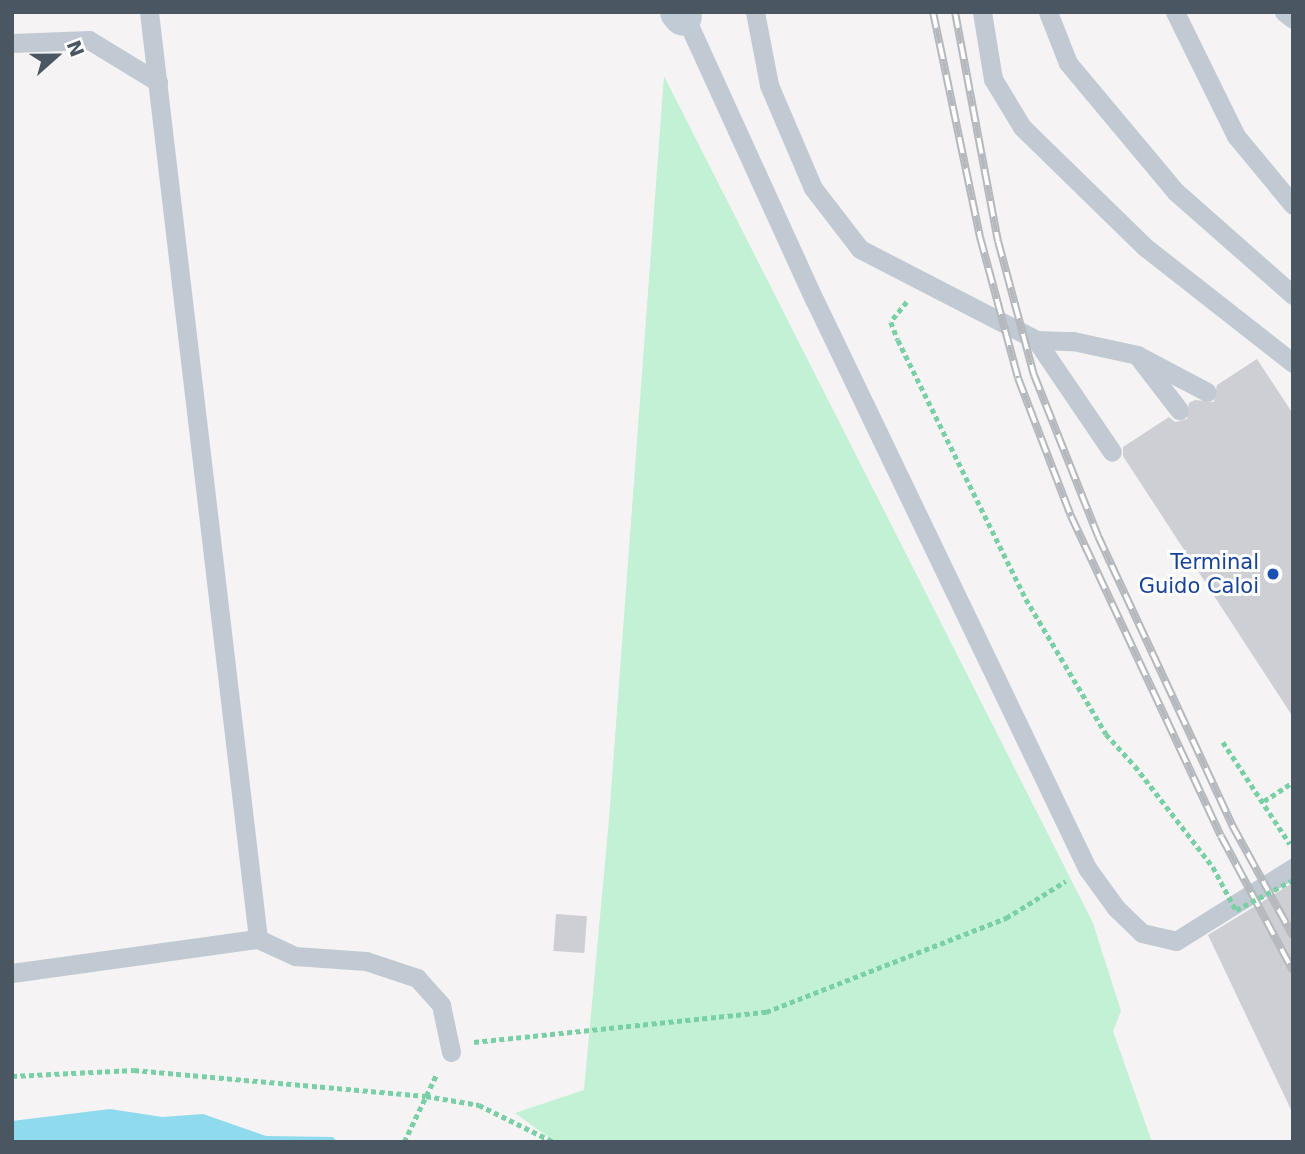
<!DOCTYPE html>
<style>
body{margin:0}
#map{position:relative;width:1305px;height:1154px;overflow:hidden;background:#f5f3f3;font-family:"DejaVu Sans",sans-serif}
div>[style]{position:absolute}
.green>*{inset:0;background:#c3f1d5}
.water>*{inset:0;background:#90daee}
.building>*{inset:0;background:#cdcfd5;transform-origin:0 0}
.path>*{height:4.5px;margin-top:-2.25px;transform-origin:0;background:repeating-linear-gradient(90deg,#7ad0a6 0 5px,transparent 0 8.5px)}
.lane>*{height:19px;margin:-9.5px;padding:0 9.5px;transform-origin:9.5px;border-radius:9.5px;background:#c1cad2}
.secondary>*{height:38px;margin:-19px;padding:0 19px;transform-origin:19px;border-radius:19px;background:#c1cbd6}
.rail>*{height:8px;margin-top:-4px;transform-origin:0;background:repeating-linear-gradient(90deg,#fff 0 16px,#b5b8bd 0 32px);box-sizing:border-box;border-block:2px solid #b5b8bd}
.path-bridge>*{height:4.5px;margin-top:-2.25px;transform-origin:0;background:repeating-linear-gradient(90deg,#7ad0a6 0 5px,transparent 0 8.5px)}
.dots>*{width:19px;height:19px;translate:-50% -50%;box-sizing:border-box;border:4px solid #fff;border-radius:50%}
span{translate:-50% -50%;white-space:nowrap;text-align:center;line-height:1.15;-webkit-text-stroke:6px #fff;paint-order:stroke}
.transit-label{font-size:21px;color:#164399}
.right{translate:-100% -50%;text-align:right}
.frame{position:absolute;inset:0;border:14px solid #4a5661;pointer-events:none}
.north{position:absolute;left:21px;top:21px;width:70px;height:70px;-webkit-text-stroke:5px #fff;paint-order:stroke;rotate:69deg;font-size:19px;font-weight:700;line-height:28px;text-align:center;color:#4a5661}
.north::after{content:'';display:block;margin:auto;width:24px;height:32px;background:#4a5661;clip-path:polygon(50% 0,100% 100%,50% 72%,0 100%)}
</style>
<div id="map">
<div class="green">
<i style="clip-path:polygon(664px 76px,1093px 923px,1121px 1011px,1113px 1031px,1152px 1142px,555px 1142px,515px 1113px,584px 1090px,609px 819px)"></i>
</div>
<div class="water">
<i style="clip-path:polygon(110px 1109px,162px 1117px,203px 1114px,266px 1136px,333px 1137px,337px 1142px,12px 1142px,12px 1121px)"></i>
</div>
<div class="building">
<i style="clip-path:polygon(1257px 359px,1293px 414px,1293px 717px,1123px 456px,1123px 447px,1169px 417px,1175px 422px,1187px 419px,1189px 403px,1195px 400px,1214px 402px,1217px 385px)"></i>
<i style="clip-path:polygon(1291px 884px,1293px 887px,1293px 1114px,1208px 935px)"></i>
<i style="left:556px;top:914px;width:31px;height:37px;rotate:4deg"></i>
</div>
<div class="path">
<i style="left:907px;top:302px;width:26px;rotate:129deg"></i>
<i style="left:891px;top:322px;width:19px;rotate:69deg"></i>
<i style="left:898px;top:340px;width:289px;rotate:63.7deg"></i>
<i style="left:1026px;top:599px;width:157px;rotate:59.3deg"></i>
<i style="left:1106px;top:734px;width:43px;rotate:47.8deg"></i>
<i style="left:1223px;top:742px;width:122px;rotate:56.7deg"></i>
<i style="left:1264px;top:801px;width:35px;rotate:-33deg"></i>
<i style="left:474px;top:1042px;width:294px;rotate:-5.9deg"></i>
<i style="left:766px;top:1012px;width:258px;rotate:-21.4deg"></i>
<i style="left:1006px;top:918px;width:70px;rotate:-31.7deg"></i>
<i style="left:12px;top:1076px;width:122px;rotate:-2.8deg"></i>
<i style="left:134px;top:1070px;width:293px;rotate:5.1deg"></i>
<i style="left:426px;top:1096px;width:54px;rotate:9.6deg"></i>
<i style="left:479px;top:1105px;width:84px;rotate:26.3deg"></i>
<i style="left:404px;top:1142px;width:76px;rotate:-64.4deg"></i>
</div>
<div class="lane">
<i style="left:149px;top:12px;width:933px;rotate:83.29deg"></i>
<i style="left:258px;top:939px;width:41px;rotate:24.7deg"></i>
<i style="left:295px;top:956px;width:71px;rotate:4deg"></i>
<i style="left:366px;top:961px;width:54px;rotate:18.4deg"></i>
<i style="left:417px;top:978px;width:36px;rotate:48deg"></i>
<i style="left:441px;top:1005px;width:48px;rotate:78deg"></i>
<i style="left:683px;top:12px;width:318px;rotate:65.5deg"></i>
<i style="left:815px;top:301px;width:629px;rotate:64.37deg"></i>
<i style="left:1087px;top:868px;width:49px;rotate:54.1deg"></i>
<i style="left:1116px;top:908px;width:36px;rotate:44deg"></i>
<i style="left:1142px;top:933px;width:35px;rotate:13deg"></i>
<i style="left:1176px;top:941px;width:138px;rotate:-32deg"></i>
<i style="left:755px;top:12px;width:74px;rotate:79.1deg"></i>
<i style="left:769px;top:85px;width:112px;rotate:66.9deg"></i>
<i style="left:813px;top:188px;width:77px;rotate:52.4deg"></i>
<i style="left:860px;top:249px;width:198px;rotate:27.3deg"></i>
<i style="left:1036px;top:340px;width:37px;rotate:2deg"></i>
<i style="left:1073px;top:341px;width:66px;rotate:12.3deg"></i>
<i style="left:1137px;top:355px;width:79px;rotate:27.9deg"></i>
<i style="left:982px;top:12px;width:68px;rotate:80.7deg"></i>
<i style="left:993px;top:79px;width:56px;rotate:58.9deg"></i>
<i style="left:1022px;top:127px;width:172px;rotate:44.3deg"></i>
<i style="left:1145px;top:247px;width:188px;rotate:38.1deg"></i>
<i style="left:1048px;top:12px;width:55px;rotate:68.6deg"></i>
<i style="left:1068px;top:63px;width:168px;rotate:50.1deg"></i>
<i style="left:1176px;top:192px;width:156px;rotate:41.4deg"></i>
<i style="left:1175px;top:12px;width:138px;rotate:63.8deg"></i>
<i style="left:1236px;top:136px;width:89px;rotate:50.4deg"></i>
<i style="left:1284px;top:12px;width:11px;rotate:38deg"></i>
<i style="left:12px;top:43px;width:77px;rotate:-2.2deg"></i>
<i style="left:89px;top:40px;width:81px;rotate:31.3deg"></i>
<i style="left:1036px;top:340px;width:135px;rotate:55.8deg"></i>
<i style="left:1139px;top:358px;width:66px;rotate:52.4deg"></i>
<i style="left:12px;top:973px;width:248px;rotate:-7.9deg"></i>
</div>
<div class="secondary">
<i style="left:679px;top:12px;width:6px;rotate:51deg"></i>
</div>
<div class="rail">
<i style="left:933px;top:12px;width:230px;rotate:78.2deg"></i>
<i style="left:980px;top:237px;width:146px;rotate:74.9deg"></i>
<i style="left:1018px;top:378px;width:148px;rotate:69deg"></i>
<i style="left:1071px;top:516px;width:353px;rotate:64.9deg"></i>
<i style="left:1221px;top:836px;width:153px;rotate:61.9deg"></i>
<i style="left:955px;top:12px;width:233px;rotate:79.4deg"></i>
<i style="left:998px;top:241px;width:139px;rotate:75deg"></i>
<i style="left:1034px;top:375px;width:173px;rotate:68.3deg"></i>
<i style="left:1098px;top:536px;width:319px;rotate:65.1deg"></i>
<i style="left:1232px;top:825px;width:127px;rotate:61.2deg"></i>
</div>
<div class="path-bridge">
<i style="left:1135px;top:766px;width:128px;rotate:52.3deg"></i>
<i style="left:1213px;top:867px;width:49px;rotate:61.9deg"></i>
<i style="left:1236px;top:910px;width:64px;rotate:-27.8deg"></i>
</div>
<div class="dots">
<i style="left:1273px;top:574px;background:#1a4fb4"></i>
</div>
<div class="transit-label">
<span class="right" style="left:1259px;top:574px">Terminal<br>Guido Caloi</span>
</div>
<div class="frame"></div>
<div class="north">N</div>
</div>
